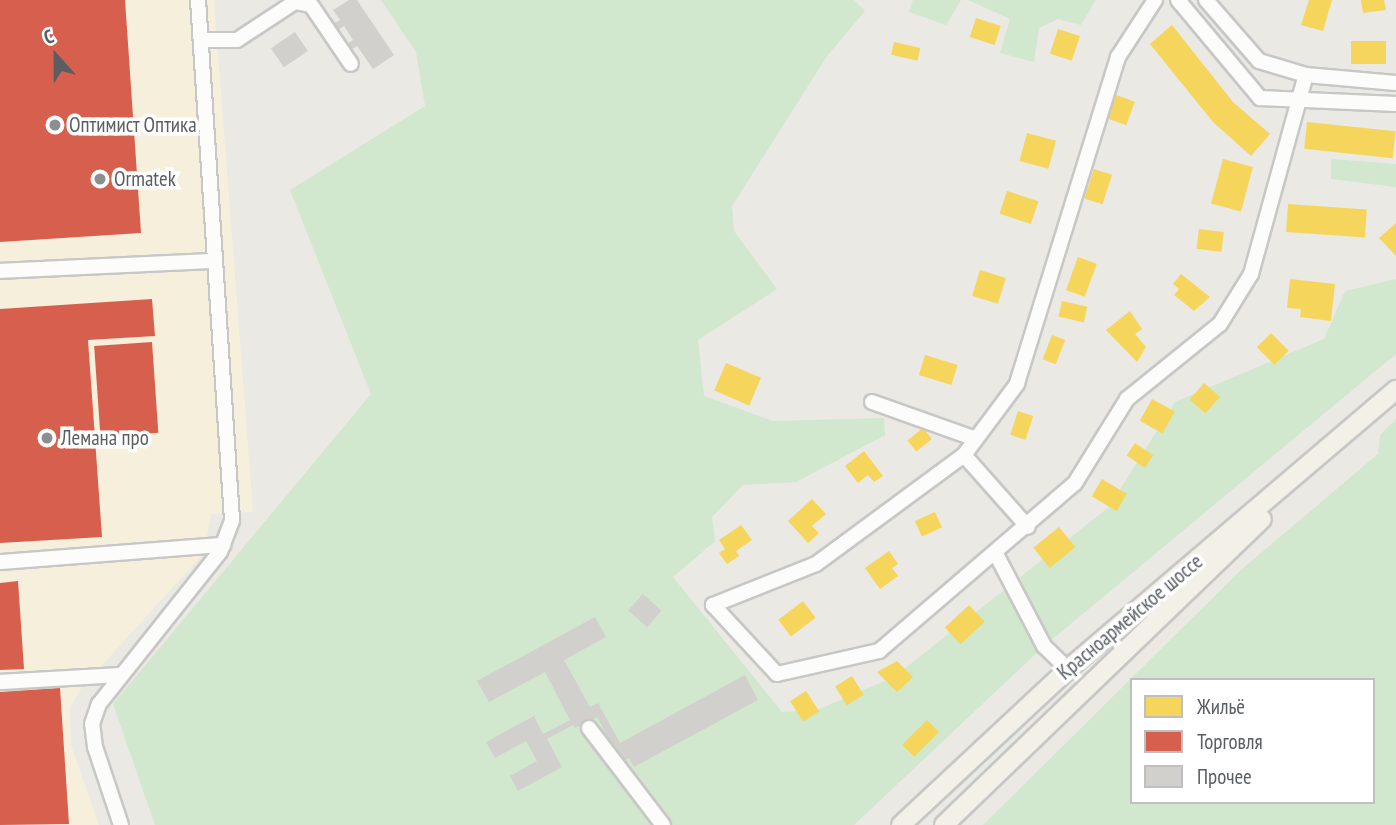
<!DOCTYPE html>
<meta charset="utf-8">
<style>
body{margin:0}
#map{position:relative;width:1396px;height:825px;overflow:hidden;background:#eae9e4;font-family:"PT Sans Narrow",sans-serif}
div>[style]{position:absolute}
.commercial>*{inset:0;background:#f6efdc}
.green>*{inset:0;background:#d1e7ce}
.homes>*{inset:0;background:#f6d55c;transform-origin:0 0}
.shops>*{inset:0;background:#d6604d;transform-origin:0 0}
.building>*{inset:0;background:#d1d0cd;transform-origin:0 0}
.roads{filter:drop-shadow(2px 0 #c7c7c6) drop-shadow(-2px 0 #c7c7c6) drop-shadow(0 2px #c7c7c6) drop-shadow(0 -2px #c7c7c6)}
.minor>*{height:14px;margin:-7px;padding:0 7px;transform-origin:7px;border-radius:7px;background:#fcfcfb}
.major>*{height:18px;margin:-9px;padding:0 9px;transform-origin:9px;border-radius:9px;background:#f2f0e7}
.dots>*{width:19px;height:19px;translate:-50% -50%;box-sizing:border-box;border:4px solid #fff;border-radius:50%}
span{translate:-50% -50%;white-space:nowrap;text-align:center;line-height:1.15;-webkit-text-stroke:7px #fff;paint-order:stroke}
.poi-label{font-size:21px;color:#5a5e63}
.left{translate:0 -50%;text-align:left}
.street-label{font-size:21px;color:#5a5e63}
.legend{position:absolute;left:1130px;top:678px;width:245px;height:126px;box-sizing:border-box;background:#fff;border:2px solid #bdbfc1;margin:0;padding:9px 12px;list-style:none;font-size:21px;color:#5a5e63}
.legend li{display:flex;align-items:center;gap:14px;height:35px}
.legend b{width:35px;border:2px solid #bdbfc1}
.north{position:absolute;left:21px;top:21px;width:70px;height:70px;-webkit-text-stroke:5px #fff;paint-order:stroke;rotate:339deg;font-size:19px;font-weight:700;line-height:28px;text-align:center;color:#5a5e63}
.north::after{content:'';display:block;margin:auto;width:24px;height:32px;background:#5a5e63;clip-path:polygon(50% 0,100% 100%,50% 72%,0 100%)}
</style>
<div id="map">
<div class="commercial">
<i style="clip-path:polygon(0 0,214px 0,253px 512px,211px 514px,204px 553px,82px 687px,70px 707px,71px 745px,99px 825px,0 825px)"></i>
</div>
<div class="green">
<i style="clip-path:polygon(381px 0,854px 0,865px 11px,827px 56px,732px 206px,734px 231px,777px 289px,698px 340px,704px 396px,773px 421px,884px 418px,885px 435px,796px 482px,743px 485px,712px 517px,715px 541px,673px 577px,782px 712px,817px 710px,894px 677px,1109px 507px,1175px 402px,1324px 339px,1345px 291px,1396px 279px,1396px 354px,1044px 646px,854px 825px,155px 825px,113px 704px,371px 394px,290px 190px,425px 106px,416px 52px)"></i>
<i style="clip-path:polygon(913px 0,961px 0,946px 25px,909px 12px)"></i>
<i style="clip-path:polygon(968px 0,1096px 0,1081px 25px,1058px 19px,1039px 28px,1034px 62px,1000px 53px,1010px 19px)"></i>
<i style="clip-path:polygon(1331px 159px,1396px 164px,1396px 187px,1331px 179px)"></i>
<i style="clip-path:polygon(evenodd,1396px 419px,1396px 825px,983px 825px,1242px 569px,1378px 454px,1380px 435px,1396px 419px,1132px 680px,1373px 680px,1373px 802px,1132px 802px,1132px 680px)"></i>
</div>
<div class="homes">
<i style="clip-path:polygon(1309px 0,1332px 0,1323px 31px,1301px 25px)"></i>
<i style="clip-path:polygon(1361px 0,1384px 0,1386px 10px,1363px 13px)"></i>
<i style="left:976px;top:18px;width:26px;height:20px;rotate:18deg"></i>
<i style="clip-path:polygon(1172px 25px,1233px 102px,1270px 134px,1251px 156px,1213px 122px,1150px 44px)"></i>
<i style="left:1058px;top:29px;width:23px;height:26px;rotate:18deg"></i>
<i style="left:1386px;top:41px;width:23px;height:35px;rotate:90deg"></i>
<i style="left:894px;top:42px;width:27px;height:13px;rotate:13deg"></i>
<i style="left:1116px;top:95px;width:20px;height:25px;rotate:20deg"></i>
<i style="left:1307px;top:122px;width:89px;height:27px;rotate:6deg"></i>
<i style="left:1027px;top:133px;width:30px;height:29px;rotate:15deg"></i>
<i style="left:1223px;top:159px;width:31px;height:46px;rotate:15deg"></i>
<i style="left:1094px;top:169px;width:19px;height:31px;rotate:18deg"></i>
<i style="left:1007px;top:191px;width:33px;height:24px;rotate:18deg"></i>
<i style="left:1288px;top:204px;width:79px;height:28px;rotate:4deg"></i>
<i style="clip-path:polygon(1396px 223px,1396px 256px,1379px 238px)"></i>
<i style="left:1199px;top:229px;width:25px;height:20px;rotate:7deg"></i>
<i style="left:1078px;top:257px;width:20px;height:35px;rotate:20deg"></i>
<i style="left:980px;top:270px;width:27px;height:27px;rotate:17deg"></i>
<i style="clip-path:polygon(1181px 274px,1210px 297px,1194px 311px,1174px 295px,1179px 289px,1173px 284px)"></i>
<i style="clip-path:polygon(1290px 279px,1335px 284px,1331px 321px,1300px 317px,1301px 309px,1287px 308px)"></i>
<i style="left:1062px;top:301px;width:26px;height:16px;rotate:13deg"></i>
<i style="clip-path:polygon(1130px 311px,1142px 329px,1135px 334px,1146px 347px,1137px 362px,1106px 330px)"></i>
<i style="left:1271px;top:333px;width:25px;height:20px;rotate:45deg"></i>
<i style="left:1052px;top:335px;width:14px;height:26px;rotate:21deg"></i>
<i style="left:925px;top:355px;width:34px;height:21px;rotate:17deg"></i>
<i style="left:726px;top:363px;width:38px;height:30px;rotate:23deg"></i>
<i style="left:1204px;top:383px;width:21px;height:22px;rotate:41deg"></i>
<i style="left:1152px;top:399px;width:26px;height:25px;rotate:29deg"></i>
<i style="left:1018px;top:411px;width:16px;height:25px;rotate:18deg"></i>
<i style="left:923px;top:428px;width:14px;height:20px;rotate:51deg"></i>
<i style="left:1135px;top:443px;width:22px;height:15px;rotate:34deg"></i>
<i style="clip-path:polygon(864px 451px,883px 476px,874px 482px,868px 475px,858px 483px,845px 466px)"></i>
<i style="left:1102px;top:479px;width:29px;height:20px;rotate:31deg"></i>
<i style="clip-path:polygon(812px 499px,826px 514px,812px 526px,819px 533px,808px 543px,788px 521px)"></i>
<i style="left:935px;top:512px;width:17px;height:22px;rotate:66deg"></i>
<i style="clip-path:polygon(741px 525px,752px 540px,736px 551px,739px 556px,727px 564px,719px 553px,725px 549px,719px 540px)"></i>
<i style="left:1059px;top:527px;width:26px;height:33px;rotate:51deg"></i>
<i style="clip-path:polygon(889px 551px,898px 564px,892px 568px,898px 576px,880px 589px,865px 568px)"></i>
<i style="left:803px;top:601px;width:21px;height:31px;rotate:53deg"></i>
<i style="left:969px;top:605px;width:23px;height:33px;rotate:47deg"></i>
<i style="clip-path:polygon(897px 661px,913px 677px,897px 692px,877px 672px)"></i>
<i style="left:852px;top:676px;width:22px;height:20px;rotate:58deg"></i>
<i style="left:806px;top:691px;width:24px;height:19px;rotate:57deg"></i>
<i style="left:927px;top:720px;width:17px;height:35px;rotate:45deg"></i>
</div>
<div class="shops">
<i style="clip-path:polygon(0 0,125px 0,141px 233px,0 242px)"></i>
<i style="clip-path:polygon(152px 299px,155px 336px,88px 340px,102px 537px,0 543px,0 309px)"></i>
<i style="left:152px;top:342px;width:91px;height:58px;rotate:86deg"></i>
<i style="clip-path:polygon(18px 581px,24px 669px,0 670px,0 583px)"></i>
<i style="clip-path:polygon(60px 688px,69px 824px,0 825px,0 692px)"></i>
</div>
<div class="building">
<i style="clip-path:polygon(349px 0,357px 0,394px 55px,373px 69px,357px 46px,351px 50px,347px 44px,353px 40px,344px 26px,338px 30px,333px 24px,340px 20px,333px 10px)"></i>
<i style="left:295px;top:32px;width:23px;height:29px;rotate:56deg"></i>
<i style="left:643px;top:594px;width:25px;height:22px;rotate:42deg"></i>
<i style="clip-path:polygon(595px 617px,606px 637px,564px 660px,590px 707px,598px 703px,620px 743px,745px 675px,758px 700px,634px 767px,629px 758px,621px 762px,597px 717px,575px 728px,573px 725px,547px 739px,562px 767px,518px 791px,510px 776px,537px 761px,526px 741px,495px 758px,486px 742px,534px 716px,543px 734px,570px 720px,545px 672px,489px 702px,477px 681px)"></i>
</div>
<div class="roads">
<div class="minor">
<i style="left:1155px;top:0;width:68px;rotate:123deg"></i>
<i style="left:1118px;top:57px;width:342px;rotate:107.2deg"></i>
<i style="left:1017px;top:384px;width:89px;rotate:126.7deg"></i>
<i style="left:964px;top:455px;width:184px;rotate:143.6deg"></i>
<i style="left:816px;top:564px;width:111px;rotate:158.3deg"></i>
<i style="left:713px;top:605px;width:94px;rotate:47.2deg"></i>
<i style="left:777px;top:674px;width:105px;rotate:-12.7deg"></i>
<i style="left:879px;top:651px;width:258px;rotate:-40.6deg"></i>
<i style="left:1075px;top:483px;width:99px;rotate:-58.2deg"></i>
<i style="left:1127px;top:399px;width:119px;rotate:-38.9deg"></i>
<i style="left:1220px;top:324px;width:59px;rotate:-58.2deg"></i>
<i style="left:1251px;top:274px;width:206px;rotate:-74.6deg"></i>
<i style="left:1178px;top:0;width:128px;rotate:50.1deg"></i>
<i style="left:1260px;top:98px;width:136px;rotate:2.5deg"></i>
<i style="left:1206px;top:0;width:81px;rotate:49deg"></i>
<i style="left:1259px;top:61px;width:49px;rotate:16.6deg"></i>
<i style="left:1306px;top:75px;width:90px;rotate:5.1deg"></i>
<i style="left:201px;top:40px;width:36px"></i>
<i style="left:237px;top:40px;width:69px;rotate:-33.2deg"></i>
<i style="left:295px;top:2px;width:16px;rotate:11deg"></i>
<i style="left:311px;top:5px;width:71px;rotate:55.9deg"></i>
<i style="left:0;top:271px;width:215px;rotate:-2.7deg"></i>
<i style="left:872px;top:402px;width:110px;rotate:19.6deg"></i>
<i style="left:964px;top:455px;width:96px;rotate:48.4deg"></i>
<i style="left:996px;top:554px;width:104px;rotate:62.4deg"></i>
<i style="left:1044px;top:646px;width:33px;rotate:44deg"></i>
<i style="left:0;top:562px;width:224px;rotate:-4.4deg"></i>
<i style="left:0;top:682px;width:122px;rotate:-3.3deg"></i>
<i style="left:589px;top:728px;width:122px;rotate:52.7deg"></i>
<i style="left:121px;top:825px;width:82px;rotate:-108.4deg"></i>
<i style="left:95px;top:747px;width:23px;rotate:-97deg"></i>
<i style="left:92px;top:724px;width:21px;rotate:-71deg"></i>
<i style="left:99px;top:704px;width:194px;rotate:-51.5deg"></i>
<i style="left:220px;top:552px;width:34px;rotate:-69deg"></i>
<i style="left:232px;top:520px;width:521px;rotate:-93.74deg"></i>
</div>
<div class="major">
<i style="left:901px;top:825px;width:229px;rotate:-43deg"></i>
<i style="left:1068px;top:669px;width:431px;rotate:-40.4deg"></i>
<i style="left:944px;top:825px;width:441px;rotate:-43.9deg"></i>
</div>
</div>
<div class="dots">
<i style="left:55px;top:125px;background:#8c8f90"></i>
<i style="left:100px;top:179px;background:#8c8f90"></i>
<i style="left:47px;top:438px;background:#8c8f90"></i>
</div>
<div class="poi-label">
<span class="left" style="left:69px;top:125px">Оптимист Оптика</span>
<span class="left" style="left:114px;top:179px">Ormatek</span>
<span class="left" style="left:61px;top:438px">Лемана про</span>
</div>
<div class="street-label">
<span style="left:1130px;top:617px;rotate:-40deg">Красноармейское шоссе</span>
</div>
<ul class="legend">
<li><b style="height:19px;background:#f6d55c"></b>Жильё</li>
<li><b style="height:19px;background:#d6604d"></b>Торговля</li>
<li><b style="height:19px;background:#d1d0cd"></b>Прочее</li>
</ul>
<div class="north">С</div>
</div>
